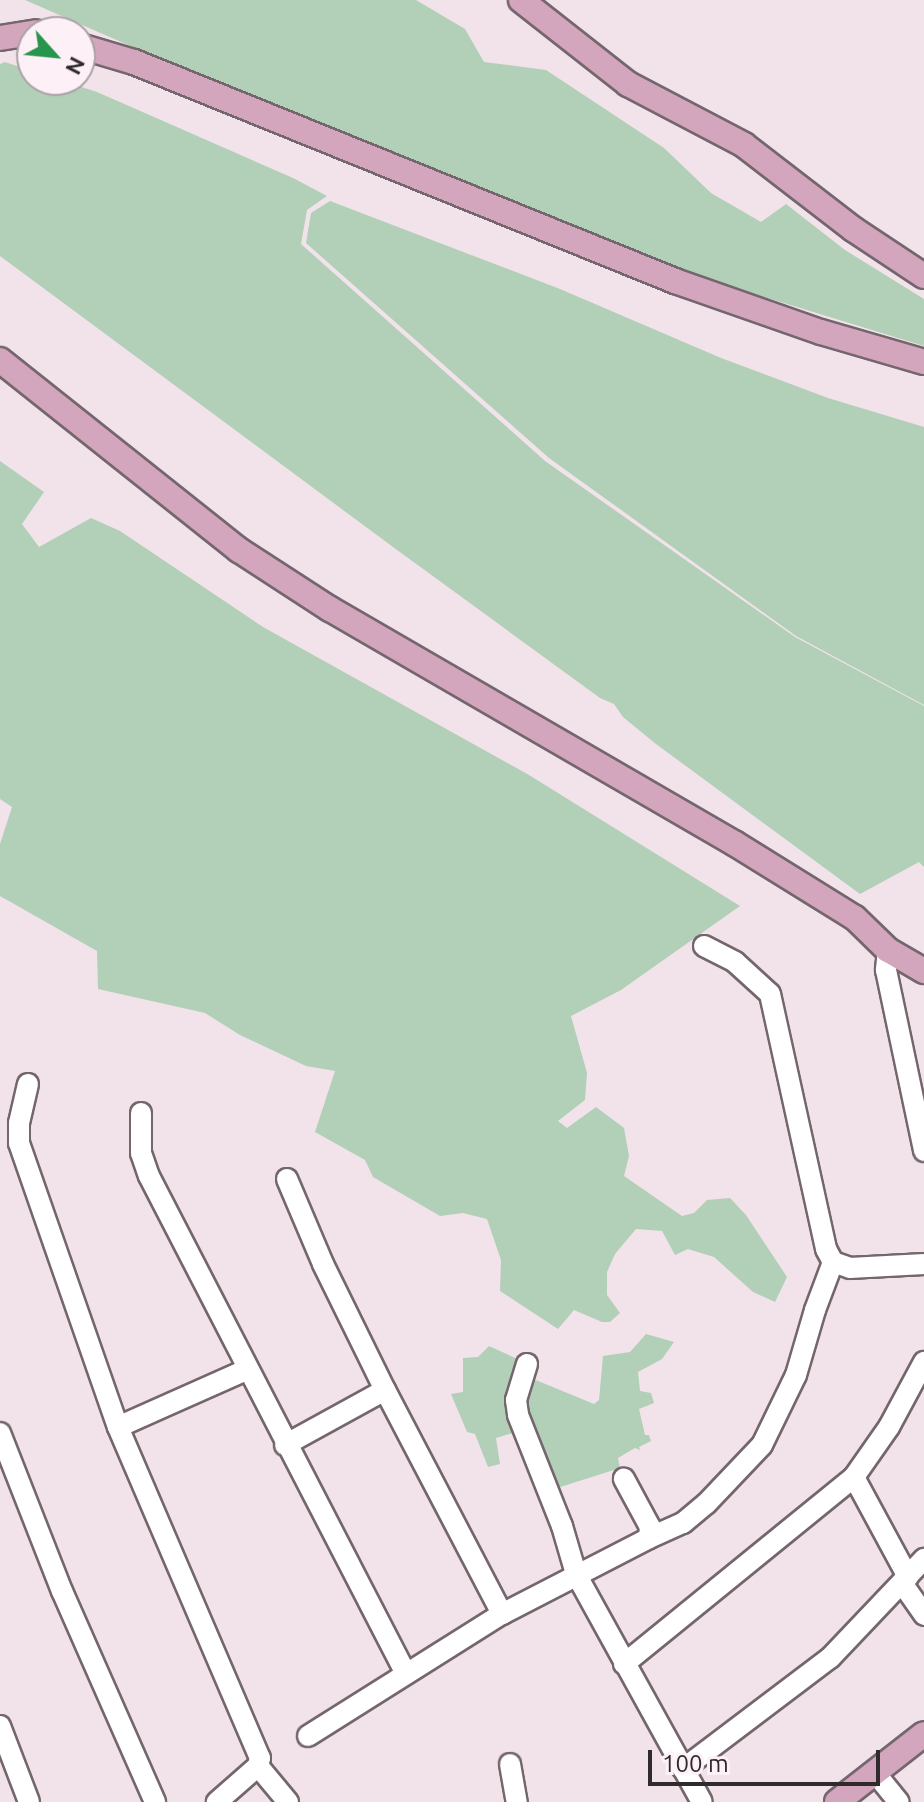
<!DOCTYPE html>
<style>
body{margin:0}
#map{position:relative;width:924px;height:1802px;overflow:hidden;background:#f2e3ea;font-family:Ubuntu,sans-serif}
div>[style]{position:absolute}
.green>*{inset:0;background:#b2cfb8}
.roads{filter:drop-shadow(2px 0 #74666d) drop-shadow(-2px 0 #74666d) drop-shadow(0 2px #74666d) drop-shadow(0 -2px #74666d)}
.minor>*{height:20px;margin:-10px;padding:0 10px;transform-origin:10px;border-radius:10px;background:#fff}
.major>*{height:24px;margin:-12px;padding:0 12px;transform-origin:12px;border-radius:12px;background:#d3a6be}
span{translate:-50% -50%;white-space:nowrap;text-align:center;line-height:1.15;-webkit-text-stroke:6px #fdf1f7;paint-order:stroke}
.north{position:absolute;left:16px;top:16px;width:80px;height:80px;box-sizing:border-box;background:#fdf1f7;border:2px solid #aba1a6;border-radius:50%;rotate:117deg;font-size:22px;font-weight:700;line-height:32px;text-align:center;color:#2f2a2c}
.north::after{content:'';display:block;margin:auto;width:28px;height:36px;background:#28954e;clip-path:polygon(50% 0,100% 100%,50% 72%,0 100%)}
.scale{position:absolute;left:648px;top:1750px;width:232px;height:36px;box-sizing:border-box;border:4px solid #2f2a2c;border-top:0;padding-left:10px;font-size:24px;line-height:28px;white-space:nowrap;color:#2f2a2c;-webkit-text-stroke:6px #fdf1f7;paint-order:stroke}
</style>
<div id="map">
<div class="green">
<i style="clip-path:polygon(25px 0,416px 0,465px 29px,484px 62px,546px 70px,664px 148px,711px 193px,761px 222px,786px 204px,845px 250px,924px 299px,924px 346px,712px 281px,247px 97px)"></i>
<i style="clip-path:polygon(5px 62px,32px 71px,32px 80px,60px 80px,97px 92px,293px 178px,327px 196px,307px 210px,301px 244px,545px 461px,795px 637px,924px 706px,924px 867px,919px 862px,860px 894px,656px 744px,623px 717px,614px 704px,600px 698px,393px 547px,0 256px,0 64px)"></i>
<i style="clip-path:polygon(330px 201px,560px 289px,721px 358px,828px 398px,924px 427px,924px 705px,796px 636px,549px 458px,306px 243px,311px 213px)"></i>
<i style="clip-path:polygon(0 461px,44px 492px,22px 524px,39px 547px,91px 518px,120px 531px,263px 627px,529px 775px,740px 906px,621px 990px,571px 1016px,587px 1073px,585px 1100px,558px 1121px,567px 1128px,596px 1107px,624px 1128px,629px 1156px,624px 1176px,682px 1216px,694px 1213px,707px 1200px,730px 1198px,746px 1215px,787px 1277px,775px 1302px,753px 1292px,714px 1257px,688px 1249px,675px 1255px,662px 1231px,636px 1229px,615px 1254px,607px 1272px,607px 1295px,620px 1313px,610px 1322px,602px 1322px,574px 1310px,558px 1329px,500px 1291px,501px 1260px,487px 1219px,463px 1213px,440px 1216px,373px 1177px,365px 1160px,315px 1132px,335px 1071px,306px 1066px,240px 1035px,205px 1013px,98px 989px,97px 951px,0 896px,0 844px,12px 807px,0 799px)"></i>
<i style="clip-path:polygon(646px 1334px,674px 1342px,662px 1359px,638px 1372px,640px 1391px,651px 1393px,654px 1403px,639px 1409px,645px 1435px,649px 1435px,651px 1441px,639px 1447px,640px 1450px,635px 1448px,618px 1458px,620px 1468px,551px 1490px,523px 1419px,526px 1376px,594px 1404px,599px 1400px,603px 1356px,630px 1352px)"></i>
<i style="clip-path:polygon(489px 1346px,524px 1362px,523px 1430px,496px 1438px,500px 1464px,488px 1467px,475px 1434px,467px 1432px,451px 1394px,463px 1392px,463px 1358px,478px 1357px)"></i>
</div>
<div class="roads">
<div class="minor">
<i style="left:704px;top:946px;width:35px;rotate:27deg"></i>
<i style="left:735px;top:962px;width:47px;rotate:42.4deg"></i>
<i style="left:770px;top:994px;width:261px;rotate:77.6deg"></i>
<i style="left:826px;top:1249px;width:15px;rotate:62deg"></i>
<i style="left:833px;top:1262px;width:18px;rotate:19deg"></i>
<i style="left:850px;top:1268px;width:74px;rotate:-3.1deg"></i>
<i style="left:888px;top:950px;width:20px;rotate:96deg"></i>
<i style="left:886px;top:970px;width:185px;rotate:78.1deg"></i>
<i style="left:28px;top:1084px;width:40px;rotate:103deg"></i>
<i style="left:19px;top:1123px;width:20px;rotate:90deg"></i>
<i style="left:19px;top:1143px;width:301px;rotate:70.8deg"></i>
<i style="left:118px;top:1427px;width:360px;rotate:66.8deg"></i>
<i style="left:260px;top:1758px;width:8px;rotate:104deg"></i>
<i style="left:258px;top:1766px;width:55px;rotate:138.7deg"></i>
<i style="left:141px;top:1113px;width:40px;rotate:90deg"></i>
<i style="left:141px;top:1153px;width:24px;rotate:71deg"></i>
<i style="left:149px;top:1176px;width:558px;rotate:62.7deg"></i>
<i style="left:287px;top:1179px;width:92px;rotate:67deg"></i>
<i style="left:323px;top:1264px;width:140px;rotate:63.8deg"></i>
<i style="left:385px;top:1390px;width:253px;rotate:62.4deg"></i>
<i style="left:527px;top:1364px;width:38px;rotate:107deg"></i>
<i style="left:516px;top:1400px;width:15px;rotate:82deg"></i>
<i style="left:518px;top:1415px;width:119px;rotate:68.4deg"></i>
<i style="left:562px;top:1526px;width:50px;rotate:73.7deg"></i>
<i style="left:576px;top:1574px;width:260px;rotate:61.1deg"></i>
<i style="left:118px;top:1427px;width:142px;rotate:-24deg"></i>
<i style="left:0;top:1433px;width:170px;rotate:68.6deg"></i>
<i style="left:62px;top:1591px;width:231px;rotate:66.2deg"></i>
<i style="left:285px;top:1445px;width:114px;rotate:-28.8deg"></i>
<i style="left:649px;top:1538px;width:37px;rotate:-24deg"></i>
<i style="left:683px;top:1523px;width:30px;rotate:-40deg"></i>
<i style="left:706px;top:1504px;width:81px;rotate:-46.5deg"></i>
<i style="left:762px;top:1445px;width:78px;rotate:-64.1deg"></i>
<i style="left:796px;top:1375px;width:68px;rotate:-73.7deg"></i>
<i style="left:815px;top:1310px;width:51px;rotate:-69.4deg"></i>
<i style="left:908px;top:1577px;width:114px;rotate:-118.4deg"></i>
<i style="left:854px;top:1477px;width:61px;rotate:-55deg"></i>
<i style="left:889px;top:1427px;width:74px;rotate:-61.7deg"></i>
<i style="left:902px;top:1583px;width:39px;rotate:55deg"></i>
<i style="left:624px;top:1664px;width:296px;rotate:-39.1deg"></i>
<i style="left:0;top:1726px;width:81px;rotate:69.1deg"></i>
<i style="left:308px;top:1736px;width:229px;rotate:-32.2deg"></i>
<i style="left:502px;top:1614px;width:165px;rotate:-27.3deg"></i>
<i style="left:649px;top:1538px;width:11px;rotate:-85deg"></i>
<i style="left:650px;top:1527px;width:55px;rotate:-118.4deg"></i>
<i style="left:510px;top:1764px;width:39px;rotate:80deg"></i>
<i style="left:258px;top:1766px;width:47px;rotate:50.2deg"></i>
<i style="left:683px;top:1769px;width:184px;rotate:-37.1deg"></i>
<i style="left:830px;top:1658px;width:137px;rotate:-46.5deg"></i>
<i style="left:876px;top:1774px;width:36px;rotate:51deg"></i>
</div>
<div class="major">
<i style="left:521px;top:0;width:136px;rotate:38.1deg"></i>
<i style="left:628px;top:84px;width:131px;rotate:27.7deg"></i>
<i style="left:744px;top:145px;width:138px;rotate:37.6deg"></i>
<i style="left:853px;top:229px;width:85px;rotate:33.5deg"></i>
<i style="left:0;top:38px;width:36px;rotate:-9deg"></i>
<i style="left:80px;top:46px;width:56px;rotate:16.5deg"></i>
<i style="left:134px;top:62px;width:584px;rotate:22.04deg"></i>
<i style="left:675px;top:281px;width:155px;rotate:19.3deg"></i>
<i style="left:821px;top:332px;width:107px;rotate:16.2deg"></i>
<i style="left:0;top:360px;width:305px;rotate:38.5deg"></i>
<i style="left:239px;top:550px;width:108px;rotate:33deg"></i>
<i style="left:330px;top:609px;width:467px;rotate:30.1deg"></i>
<i style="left:734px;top:843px;width:142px;rotate:31.8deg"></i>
<i style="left:855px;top:918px;width:46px;rotate:44.1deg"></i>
<i style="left:888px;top:950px;width:42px;rotate:30.3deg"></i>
<i style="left:837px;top:1802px;width:110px;rotate:-38deg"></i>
</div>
</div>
<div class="north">N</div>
<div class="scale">100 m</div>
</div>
